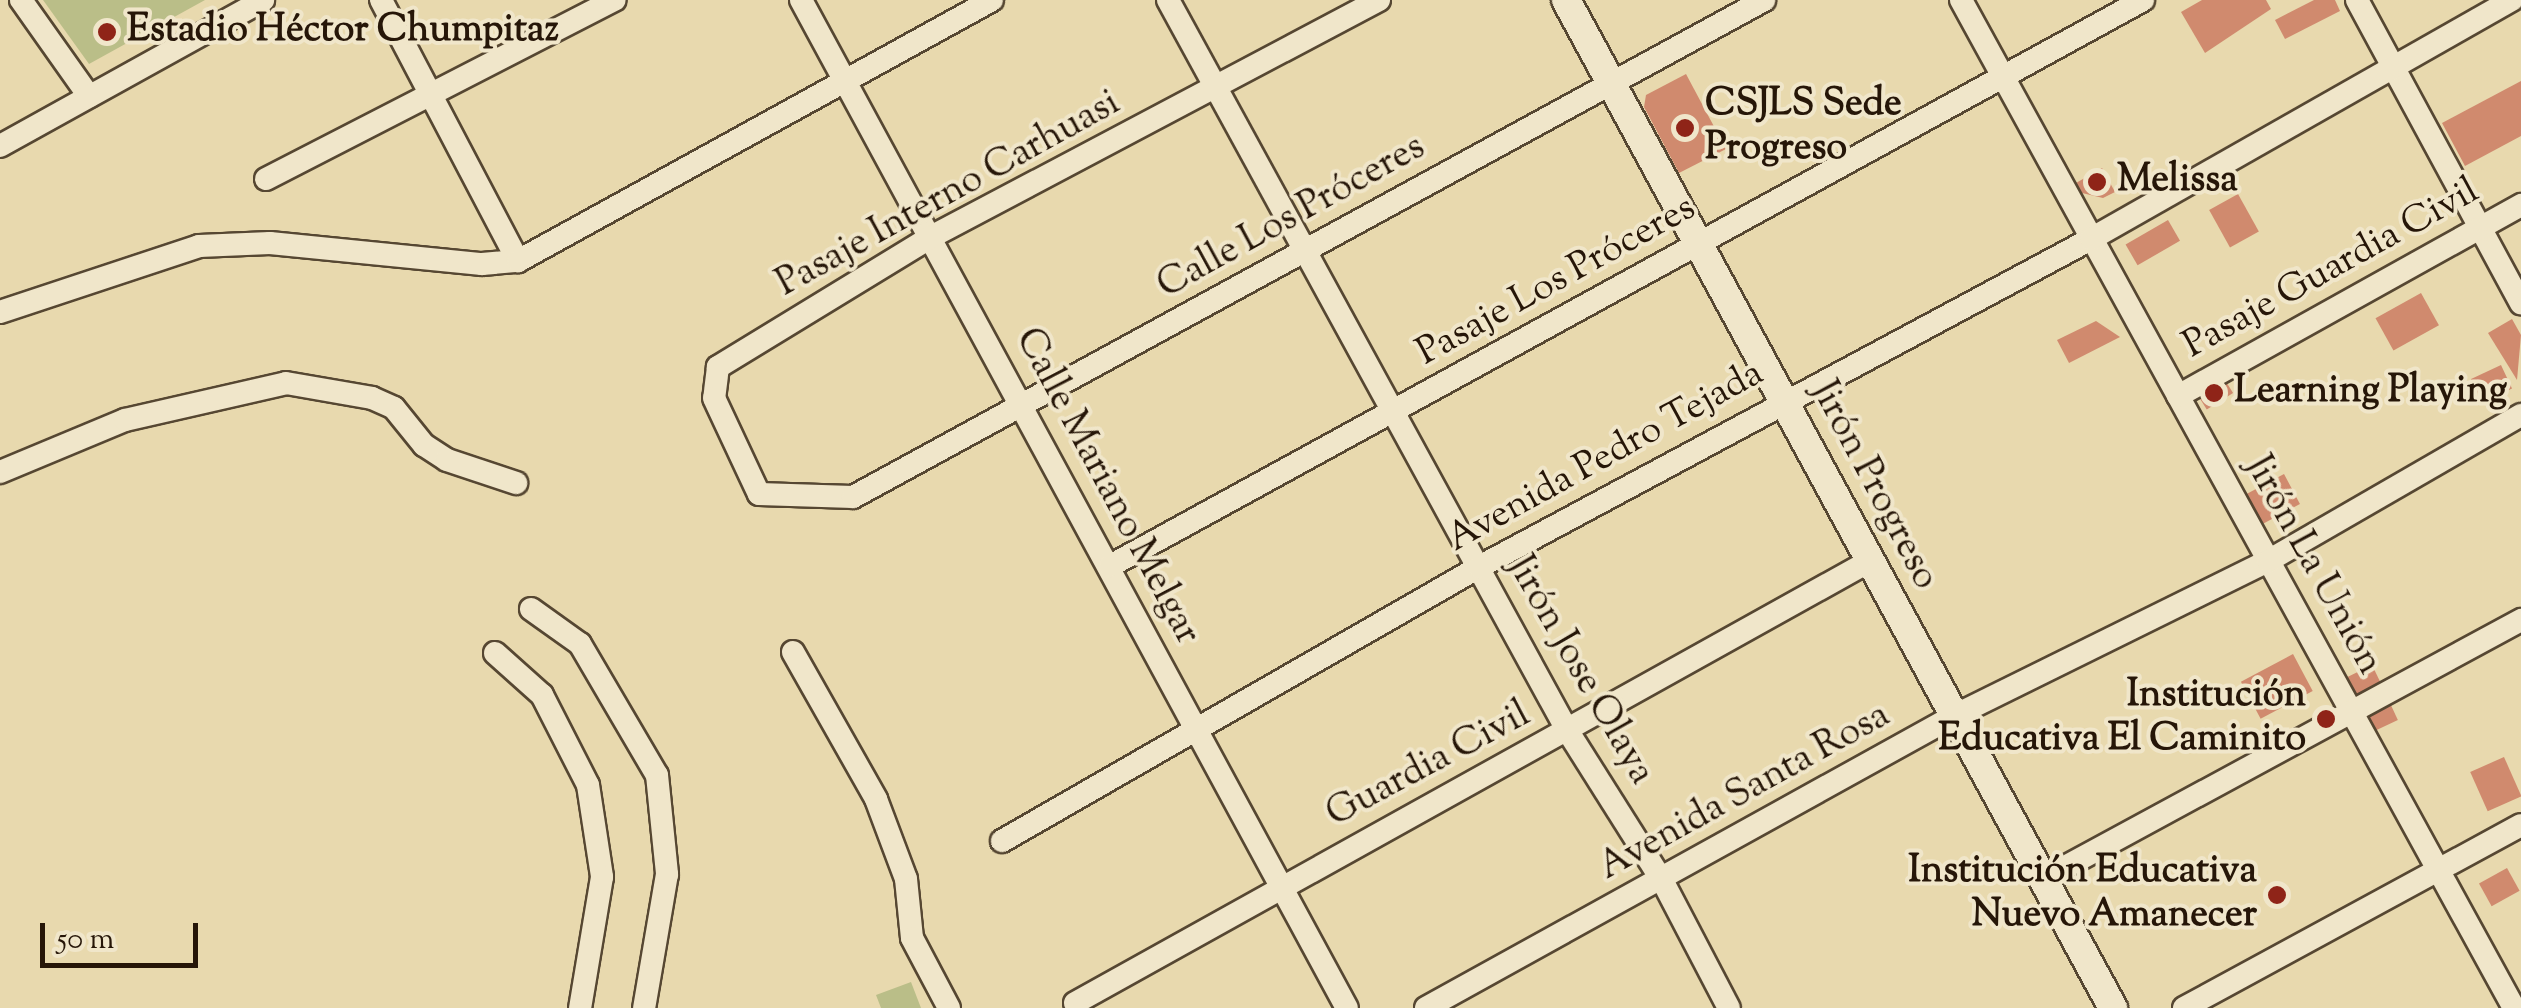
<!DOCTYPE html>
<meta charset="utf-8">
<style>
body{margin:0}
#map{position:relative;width:2521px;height:1008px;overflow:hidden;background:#e8d9ae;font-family:"Sorts Mill Goudy",serif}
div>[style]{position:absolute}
.green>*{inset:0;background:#babe88}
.building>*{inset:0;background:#d08a6e;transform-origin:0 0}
.roads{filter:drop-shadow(2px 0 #564732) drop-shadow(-2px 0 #564732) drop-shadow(0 2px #564732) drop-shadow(0 -2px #564732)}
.minor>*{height:22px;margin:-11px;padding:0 11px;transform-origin:11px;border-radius:11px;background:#f0e6ca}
.tertiary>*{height:28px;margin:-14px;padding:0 14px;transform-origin:14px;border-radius:14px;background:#f0e6ca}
.dots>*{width:28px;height:28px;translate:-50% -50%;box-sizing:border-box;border:5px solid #f0e6ca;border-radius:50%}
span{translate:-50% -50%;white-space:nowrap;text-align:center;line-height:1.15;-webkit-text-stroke:8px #f0e6ca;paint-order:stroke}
.poi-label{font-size:38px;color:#261608;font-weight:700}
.left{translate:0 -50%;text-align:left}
.right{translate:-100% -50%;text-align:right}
.street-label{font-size:38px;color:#261608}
.scale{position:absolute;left:40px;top:923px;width:158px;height:45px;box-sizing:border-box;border:5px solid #261608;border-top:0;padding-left:12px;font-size:30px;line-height:35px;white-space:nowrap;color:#261608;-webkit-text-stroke:8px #f0e6ca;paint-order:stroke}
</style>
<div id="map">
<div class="green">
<i style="clip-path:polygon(43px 0,205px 0,89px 64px)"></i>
<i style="clip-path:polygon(911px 982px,921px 1008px,881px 1008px,876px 995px)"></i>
</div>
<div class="building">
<i style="clip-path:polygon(2202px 0,2266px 0,2271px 9px,2205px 53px,2181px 12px)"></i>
<i style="clip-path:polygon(2314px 0,2335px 0,2340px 11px,2285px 39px,2275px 20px)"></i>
<i style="clip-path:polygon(1686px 74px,1726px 149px,1679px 173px,1644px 107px,1646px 95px)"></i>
<i style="clip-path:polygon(2521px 81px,2521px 136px,2465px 166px,2442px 123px)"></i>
<i style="clip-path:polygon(2102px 168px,2115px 192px,2103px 198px,2082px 193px,2076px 183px)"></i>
<i style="left:2238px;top:194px;width:43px;height:33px;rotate:61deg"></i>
<i style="left:2168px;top:220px;width:24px;height:49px;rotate:60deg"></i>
<i style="left:2421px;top:293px;width:37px;height:52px;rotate:61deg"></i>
<i style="clip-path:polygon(2512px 319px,2521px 335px,2517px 380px,2488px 333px)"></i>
<i style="clip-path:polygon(2096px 321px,2120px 337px,2069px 363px,2057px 340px)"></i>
<i style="left:2501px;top:365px;width:26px;height:33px;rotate:65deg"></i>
<i style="left:2223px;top:377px;width:19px;height:31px;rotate:58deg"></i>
<i style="left:2284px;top:474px;width:34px;height:44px;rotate:62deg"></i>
<i style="left:2293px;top:654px;width:42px;height:59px;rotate:62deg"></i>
<i style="left:2372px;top:665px;width:30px;height:29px;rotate:64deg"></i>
<i style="left:2389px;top:701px;width:21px;height:27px;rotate:65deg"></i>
<i style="left:2504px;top:757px;width:43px;height:37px;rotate:66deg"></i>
<i style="left:2507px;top:868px;width:26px;height:32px;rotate:61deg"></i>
</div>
<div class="roads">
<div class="minor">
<i style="left:21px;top:0;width:118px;rotate:54.7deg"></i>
<i style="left:381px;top:0;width:295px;rotate:62.3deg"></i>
<i style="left:801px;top:0;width:1146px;rotate:61.56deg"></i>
<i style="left:1168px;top:0;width:832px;rotate:61.34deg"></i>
<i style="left:1567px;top:730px;width:178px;rotate:57.7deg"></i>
<i style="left:1662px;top:880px;width:144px;rotate:62.4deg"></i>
<i style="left:1379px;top:0;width:507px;rotate:152.12deg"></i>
<i style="left:931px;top:237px;width:250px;rotate:148.6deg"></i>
<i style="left:718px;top:367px;width:31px;rotate:97deg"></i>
<i style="left:714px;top:398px;width:106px;rotate:64.9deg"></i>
<i style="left:759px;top:494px;width:94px;rotate:1.8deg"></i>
<i style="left:853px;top:497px;width:1038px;rotate:-28.61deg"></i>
<i style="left:1961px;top:0;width:1150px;rotate:61.25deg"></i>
<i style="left:2357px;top:0;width:345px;rotate:61.6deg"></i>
<i style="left:0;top:146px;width:301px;rotate:-29deg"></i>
<i style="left:266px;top:179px;width:392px;rotate:-27.2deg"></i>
<i style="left:0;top:312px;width:210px;rotate:-18.3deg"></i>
<i style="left:199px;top:246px;width:71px;rotate:-2.4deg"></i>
<i style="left:270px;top:243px;width:213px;rotate:5.7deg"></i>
<i style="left:482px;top:264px;width:36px;rotate:-5deg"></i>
<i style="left:518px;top:261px;width:541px;rotate:-28.84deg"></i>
<i style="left:2178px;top:396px;width:393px;rotate:-29.1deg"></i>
<i style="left:0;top:472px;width:135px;rotate:-22.6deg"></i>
<i style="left:125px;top:420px;width:165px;rotate:-12.9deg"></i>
<i style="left:286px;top:383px;width:87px;rotate:9.9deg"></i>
<i style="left:372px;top:398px;width:24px;rotate:24deg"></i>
<i style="left:394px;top:408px;width:48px;rotate:51deg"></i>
<i style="left:424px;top:445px;width:27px;rotate:33deg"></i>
<i style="left:447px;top:460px;width:73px;rotate:18.4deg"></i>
<i style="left:1110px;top:566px;width:1178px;rotate:-28.72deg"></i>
<i style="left:531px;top:609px;width:60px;rotate:35.5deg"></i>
<i style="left:580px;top:644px;width:152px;rotate:59.6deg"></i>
<i style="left:657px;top:775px;width:100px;rotate:84.2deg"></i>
<i style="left:667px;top:874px;width:136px;rotate:99.7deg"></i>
<i style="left:793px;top:652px;width:169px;rotate:60.5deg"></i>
<i style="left:876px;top:799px;width:85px;rotate:69.4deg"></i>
<i style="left:906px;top:879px;width:59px;rotate:84.2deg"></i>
<i style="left:912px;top:938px;width:79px;rotate:62.1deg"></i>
<i style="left:495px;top:653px;width:63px;rotate:41.8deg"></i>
<i style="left:542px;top:695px;width:101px;rotate:62.9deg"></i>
<i style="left:588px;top:785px;width:93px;rotate:81.3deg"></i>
<i style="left:602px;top:877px;width:133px;rotate:99.5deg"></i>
<i style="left:1002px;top:841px;width:550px;rotate:-29.87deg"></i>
<i style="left:1479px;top:567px;width:694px;rotate:-28.19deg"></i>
<i style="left:2091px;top:239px;width:484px;rotate:-29.6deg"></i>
<i style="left:2043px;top:879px;width:544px;rotate:-28.45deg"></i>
<i style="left:1075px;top:1003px;width:907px;rotate:-29.08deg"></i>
<i style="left:1426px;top:1008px;width:603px;rotate:-28.94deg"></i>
<i style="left:1954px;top:716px;width:350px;rotate:-26.3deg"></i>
<i style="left:2268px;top:561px;width:292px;rotate:-30deg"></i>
<i style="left:2184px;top:1008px;width:383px;rotate:-28.5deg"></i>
</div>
<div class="tertiary">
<i style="left:1566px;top:0;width:1147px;rotate:61.51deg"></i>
</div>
</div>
<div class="dots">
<i style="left:107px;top:32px;background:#8f2418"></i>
<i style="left:1685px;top:128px;background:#8f2418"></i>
<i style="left:2097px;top:182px;background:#8f2418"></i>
<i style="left:2214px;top:393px;background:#8f2418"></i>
<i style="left:2326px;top:719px;background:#8f2418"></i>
<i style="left:2277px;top:895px;background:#8f2418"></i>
</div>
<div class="poi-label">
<span class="left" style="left:127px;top:32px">Estadio Héctor Chumpitaz</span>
<span class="left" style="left:1705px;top:128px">CSJLS Sede<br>Progreso</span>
<span class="left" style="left:2117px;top:182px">Melissa</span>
<span class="left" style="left:2234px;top:393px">Learning Playing</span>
<span class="right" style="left:2306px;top:719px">Institución<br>Educativa El Caminito</span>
<span class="right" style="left:2257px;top:895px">Institución Educativa<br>Nuevo Amanecer</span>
</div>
<div class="street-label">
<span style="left:949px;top:195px;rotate:-29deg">Pasaje Interno Carhuasi</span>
<span style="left:1292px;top:218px;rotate:-29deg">Calle Los Próceres</span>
<span style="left:2332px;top:270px;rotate:-29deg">Pasaje Guardia Civil</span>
<span style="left:1557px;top:282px;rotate:-29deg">Pasaje Los Próceres</span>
<span style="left:1606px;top:458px;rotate:-29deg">Avenida Pedro Tejada</span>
<span style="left:1873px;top:486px;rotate:62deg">Jirón Progreso</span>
<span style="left:1106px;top:487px;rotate:62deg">Calle Mariano Melgar</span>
<span style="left:2312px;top:566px;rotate:61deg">Jirón La Unión</span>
<span style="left:1579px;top:671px;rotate:60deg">Jirón Jose Olaya</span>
<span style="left:1429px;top:766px;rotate:-28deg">Guardia Civil</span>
<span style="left:1745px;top:793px;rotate:-29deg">Avenida Santa Rosa</span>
</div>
<div class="scale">50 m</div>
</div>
